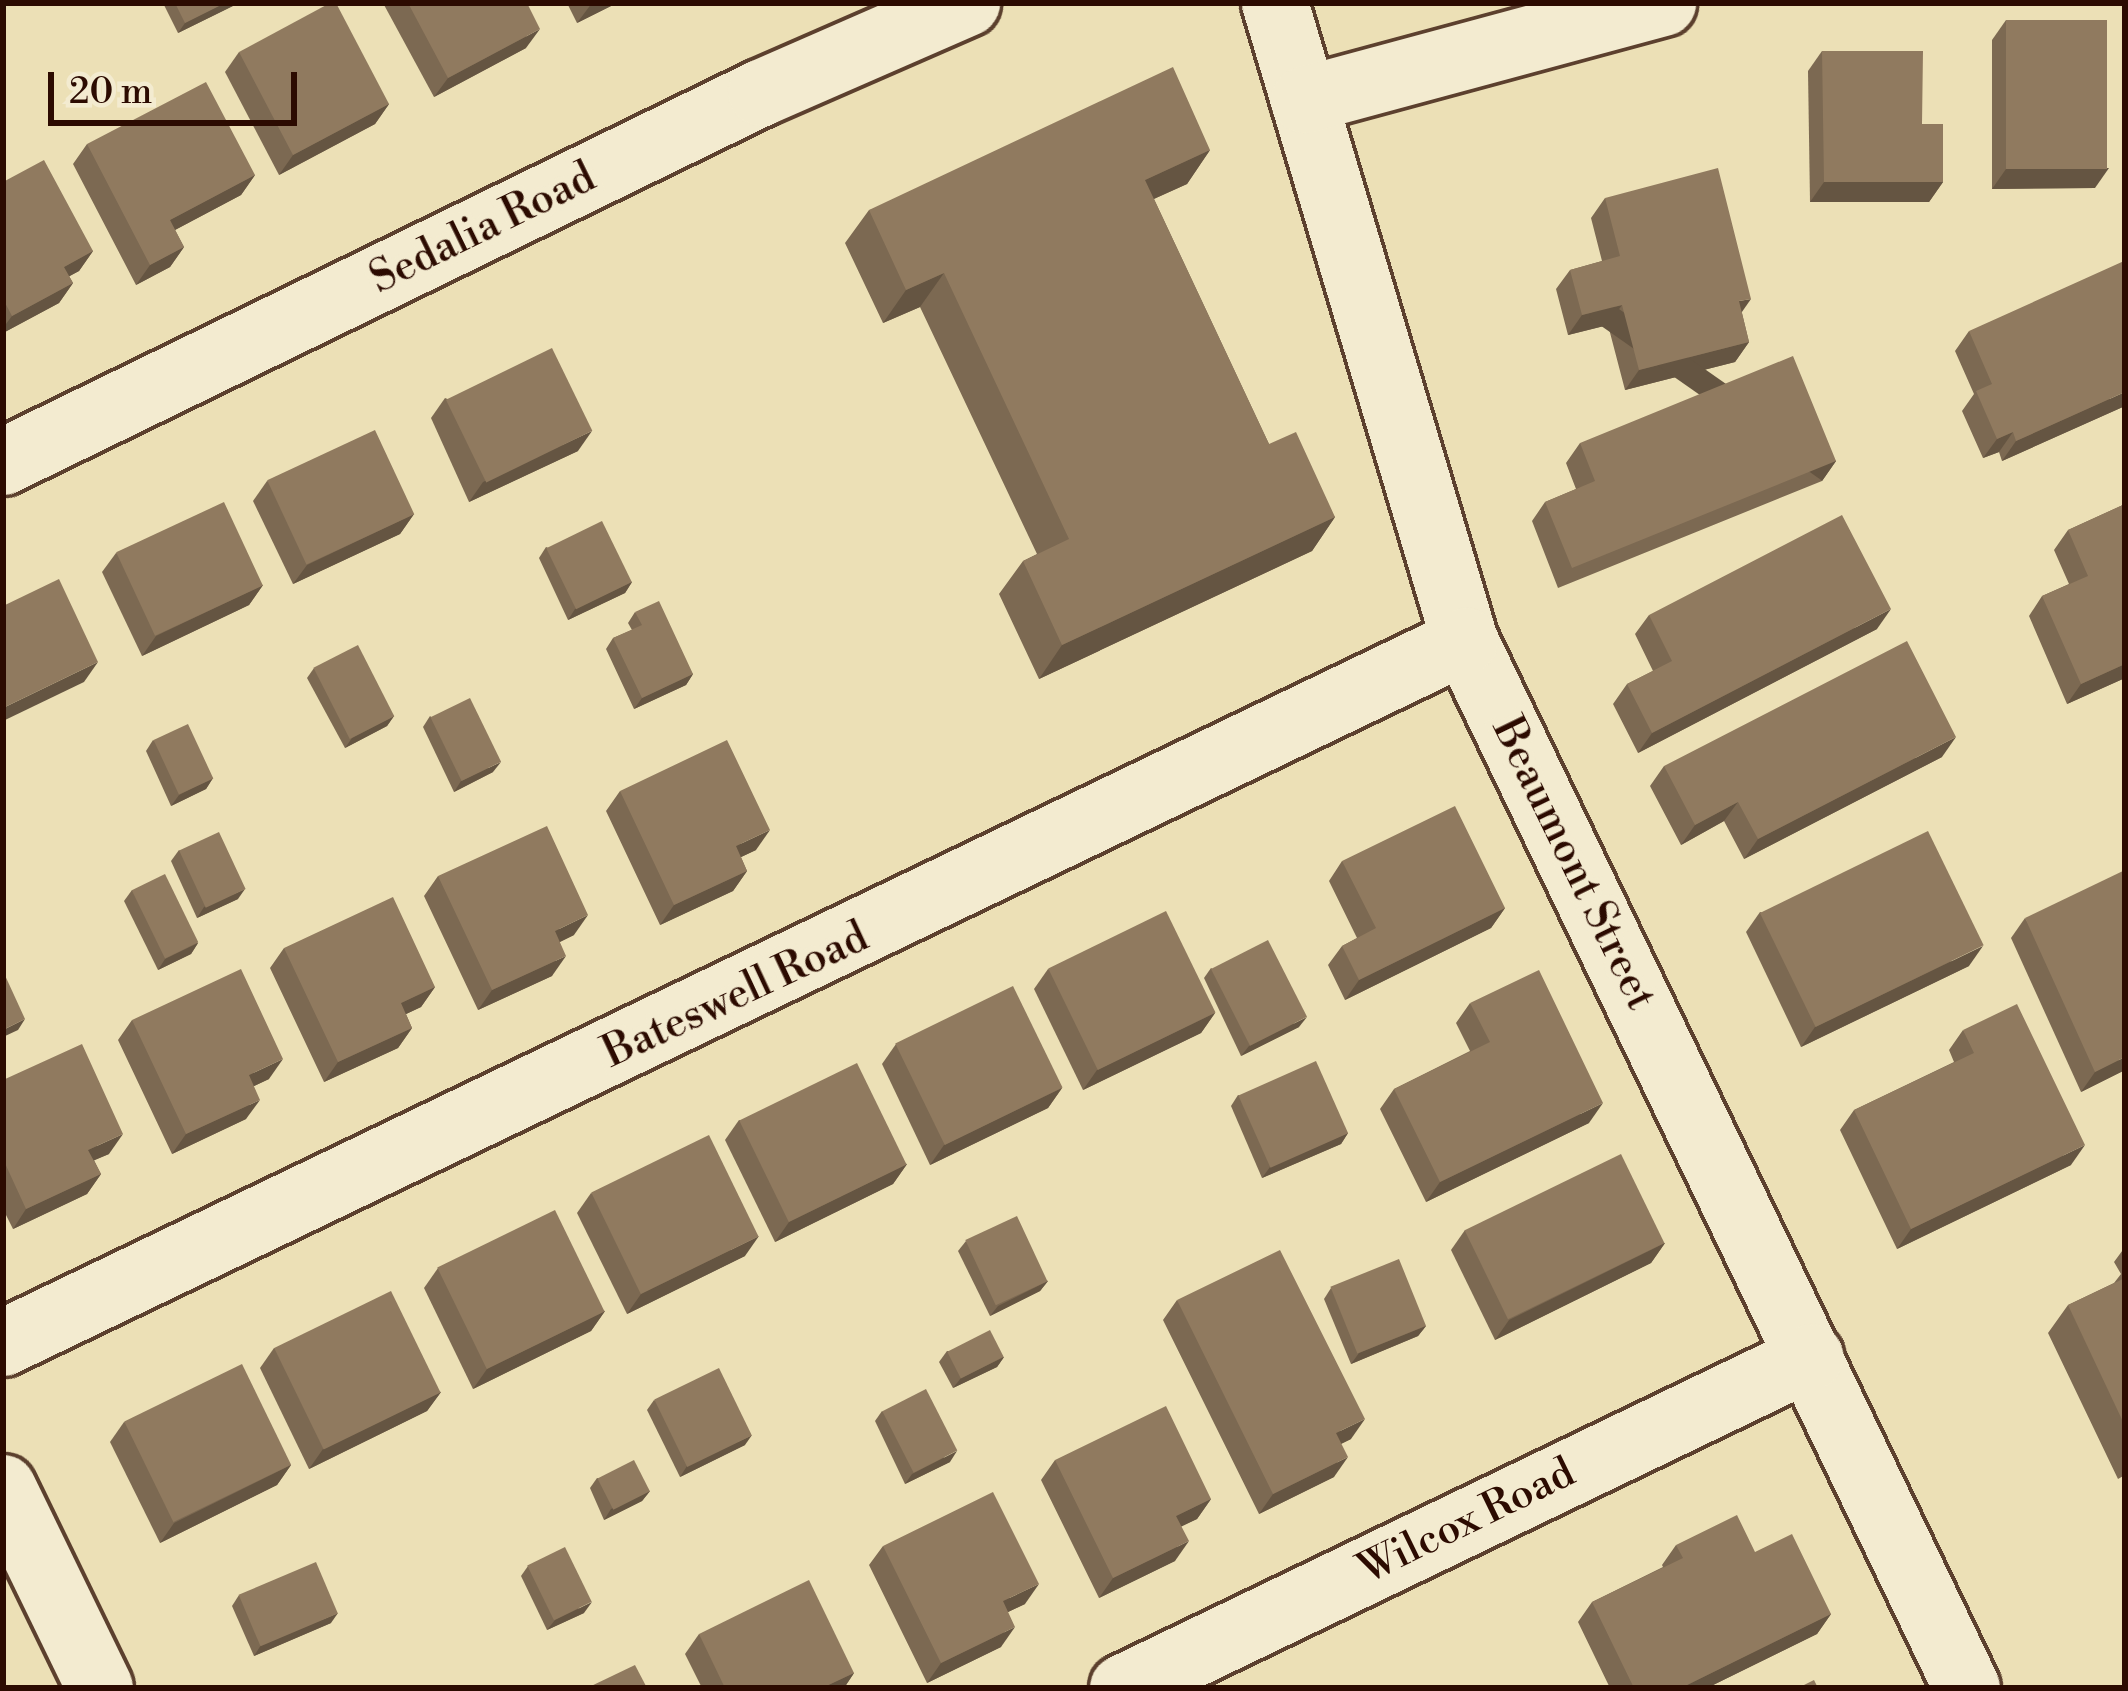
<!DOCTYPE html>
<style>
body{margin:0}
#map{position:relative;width:2128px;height:1691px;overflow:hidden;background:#ece0b6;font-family:"Libre Bodoni",serif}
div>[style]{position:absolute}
.roads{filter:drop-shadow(3px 0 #5c402e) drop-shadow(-3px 0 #5c402e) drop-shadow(0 3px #5c402e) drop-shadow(0 -3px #5c402e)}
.minor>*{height:66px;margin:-33px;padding:0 33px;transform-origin:33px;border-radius:33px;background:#f3ebd0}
.wall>*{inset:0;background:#7c6952}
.shaded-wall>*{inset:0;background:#655542;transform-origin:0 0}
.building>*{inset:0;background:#907a5f;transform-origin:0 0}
span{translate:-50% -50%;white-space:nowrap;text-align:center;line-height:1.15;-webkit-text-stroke:12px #f3ebd0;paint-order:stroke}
.street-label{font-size:42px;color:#2c0b01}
.frame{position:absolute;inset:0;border:6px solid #2c0b01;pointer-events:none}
.scale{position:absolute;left:48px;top:72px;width:249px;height:54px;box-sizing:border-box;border:6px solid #2c0b01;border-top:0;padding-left:15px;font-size:36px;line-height:42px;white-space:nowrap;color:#2c0b01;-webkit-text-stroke:9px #f3ebd0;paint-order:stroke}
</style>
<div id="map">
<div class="roads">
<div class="minor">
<i style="left:1275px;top:3px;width:666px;rotate:73.42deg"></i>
<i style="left:1465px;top:641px;width:1161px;rotate:64.38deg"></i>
<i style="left:1304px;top:100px;width:372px;rotate:-15.1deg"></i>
<i style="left:3px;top:462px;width:843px;rotate:-25.96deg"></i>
<i style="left:761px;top:93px;width:225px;rotate:-23.6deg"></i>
<i style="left:3px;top:1343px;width:1622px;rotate:-25.65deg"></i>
<i style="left:3px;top:1488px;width:222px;rotate:64.1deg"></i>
<i style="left:1123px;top:1688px;width:763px;rotate:-25.69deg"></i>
</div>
</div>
<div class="wall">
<i style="clip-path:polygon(163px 3px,239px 3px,178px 33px)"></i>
<i style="clip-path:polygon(383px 3px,527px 3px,526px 48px,434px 97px)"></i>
<i style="clip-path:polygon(567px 3px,617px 3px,577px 23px)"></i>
<i style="clip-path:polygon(2006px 20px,2095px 188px,1992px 189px,1992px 40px)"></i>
<i style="clip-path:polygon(1822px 51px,1922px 124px,1943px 182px,1929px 202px,1810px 202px,1808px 71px)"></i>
<i style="clip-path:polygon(239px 52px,389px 104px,375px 124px,279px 175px,225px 72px)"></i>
<i style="clip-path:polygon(87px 144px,255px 175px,241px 195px,175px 230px,184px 247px,170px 267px,136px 285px,73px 164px)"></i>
<i style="clip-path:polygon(1210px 150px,1187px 184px,1154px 199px,1269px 444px,1335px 517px,1312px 551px,1039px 679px,999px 594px,1023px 561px,1037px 554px,920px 307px,883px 323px,845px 243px,869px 210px)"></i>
<i style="clip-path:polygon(3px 182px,93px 251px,79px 271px,69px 276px,73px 283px,59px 303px,3px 333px)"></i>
<i style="clip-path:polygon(1605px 198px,1742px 313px,1749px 342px,1735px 362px,1625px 390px,1608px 325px,1568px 335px,1556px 289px,1570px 270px,1602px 261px,1591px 218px)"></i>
<i style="clip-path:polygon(1969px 331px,2125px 406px,2002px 461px,1999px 452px,1983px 458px,1962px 411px,1974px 394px,1955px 351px)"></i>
<i style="clip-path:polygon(445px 398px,578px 451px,469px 502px,431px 418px)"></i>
<i style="clip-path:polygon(1580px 443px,1836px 461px,1822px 481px,1558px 588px,1532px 521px,1545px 502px,1576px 489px,1566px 463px)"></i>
<i style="clip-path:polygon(267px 481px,414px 514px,400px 534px,293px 584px,253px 501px)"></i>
<i style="clip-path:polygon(2125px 504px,2125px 678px,2067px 704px,2029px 616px,2042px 596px,2069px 584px,2054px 550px,2068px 530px)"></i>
<i style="clip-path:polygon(546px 547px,632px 582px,625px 593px,568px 620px,539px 558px)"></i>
<i style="clip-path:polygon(116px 553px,263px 585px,249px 605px,142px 656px,102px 572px)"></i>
<i style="clip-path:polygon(635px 612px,693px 674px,686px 685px,634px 709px,606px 649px,613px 638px,632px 630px,628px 623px)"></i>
<i style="clip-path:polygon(1649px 615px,1877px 629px,1638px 753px,1613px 704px,1627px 684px,1653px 671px,1635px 634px)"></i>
<i style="clip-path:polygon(314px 668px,394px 716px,387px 726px,345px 748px,307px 678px)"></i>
<i style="clip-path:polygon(430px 716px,493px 772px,454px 792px,423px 727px)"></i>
<i style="clip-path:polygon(153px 740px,213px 778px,206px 789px,171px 806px,146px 751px)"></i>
<i style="clip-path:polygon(1942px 757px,1744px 859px,1724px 821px,1681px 845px,1650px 786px,1664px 766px)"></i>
<i style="clip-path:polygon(620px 791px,756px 850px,741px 857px,747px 871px,733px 891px,660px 925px,606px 811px)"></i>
<i style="clip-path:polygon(179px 850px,238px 899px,197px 918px,171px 861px)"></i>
<i style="clip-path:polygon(1342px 861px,1505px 908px,1491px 928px,1345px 1000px,1328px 965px,1342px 946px,1357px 938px,1329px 881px)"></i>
<i style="clip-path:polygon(438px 876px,574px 935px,560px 942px,552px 976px,478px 1010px,424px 896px)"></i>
<i style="clip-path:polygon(132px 890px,198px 943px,191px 954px,158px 970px,124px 901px)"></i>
<i style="clip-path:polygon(1760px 912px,1969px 966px,1801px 1047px,1746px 932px)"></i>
<i style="clip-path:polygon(2025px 918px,2125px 1070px,2081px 1092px,2011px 938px)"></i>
<i style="clip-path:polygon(284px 948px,435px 987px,421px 1007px,406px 1014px,412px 1028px,398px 1048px,324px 1082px,270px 968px)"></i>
<i style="clip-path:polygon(1211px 968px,1299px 1027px,1241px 1056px,1204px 978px)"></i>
<i style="clip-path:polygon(1048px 969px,1215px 1013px,1201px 1033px,1083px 1090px,1034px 989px)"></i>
<i style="clip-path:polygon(1470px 1003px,1589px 1123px,1426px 1202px,1380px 1109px,1394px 1089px,1470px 1051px,1456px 1023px)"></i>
<i style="clip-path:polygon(132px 1020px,269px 1079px,254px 1086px,246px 1119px,172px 1154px,118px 1040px)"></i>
<i style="clip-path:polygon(1963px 1030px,2071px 1165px,1897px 1249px,1840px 1130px,1854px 1110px,1954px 1062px,1949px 1050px)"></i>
<i style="clip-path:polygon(896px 1044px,1062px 1088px,1048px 1108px,930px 1165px,882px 1064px)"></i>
<i style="clip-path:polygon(3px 1080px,109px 1154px,94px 1160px,101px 1174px,87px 1194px,13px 1229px,3px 1209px)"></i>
<i style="clip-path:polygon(1238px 1095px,1348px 1133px,1341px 1144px,1262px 1178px,1231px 1106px)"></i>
<i style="clip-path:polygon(739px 1120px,907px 1164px,893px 1184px,775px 1242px,725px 1140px)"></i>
<i style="clip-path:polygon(591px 1193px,745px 1256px,627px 1314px,577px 1213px)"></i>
<i style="clip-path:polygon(1465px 1230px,1665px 1243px,1651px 1263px,1495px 1340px,1451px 1250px)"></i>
<i style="clip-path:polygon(966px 1241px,1048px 1281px,1040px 1291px,990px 1316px,958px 1251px)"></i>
<i style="clip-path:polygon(2125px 1247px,2125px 1475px,2118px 1479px,2048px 1333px,2068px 1305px,2114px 1283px,2121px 1274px,2114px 1262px)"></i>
<i style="clip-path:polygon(438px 1268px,605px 1311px,591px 1331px,473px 1389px,424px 1288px)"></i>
<i style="clip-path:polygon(1331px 1288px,1426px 1326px,1418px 1336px,1351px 1364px,1324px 1299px)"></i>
<i style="clip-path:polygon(1177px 1300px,1351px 1439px,1341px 1444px,1334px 1477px,1259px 1514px,1163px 1320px)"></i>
<i style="clip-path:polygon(274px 1348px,441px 1392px,427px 1411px,309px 1469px,260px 1368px)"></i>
<i style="clip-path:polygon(947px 1351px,1004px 1357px,997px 1367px,953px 1388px,939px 1362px)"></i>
<i style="clip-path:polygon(654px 1400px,745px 1445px,680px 1477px,647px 1410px)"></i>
<i style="clip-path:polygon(882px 1411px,950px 1462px,905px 1484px,875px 1421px)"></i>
<i style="clip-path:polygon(124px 1422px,291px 1465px,277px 1485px,160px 1543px,110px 1442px)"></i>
<i style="clip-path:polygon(1055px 1460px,1211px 1499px,1197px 1519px,1181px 1526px,1175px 1561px,1099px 1598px,1041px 1480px)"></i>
<i style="clip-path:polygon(597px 1478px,650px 1491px,642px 1501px,604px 1520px,590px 1488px)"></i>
<i style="clip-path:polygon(1676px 1545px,1831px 1614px,1817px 1634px,1707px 1688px,1610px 1688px,1578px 1622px,1592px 1602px,1663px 1567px,1662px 1565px)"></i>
<i style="clip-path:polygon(883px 1546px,1025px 1604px,1008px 1612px,1001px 1647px,927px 1683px,869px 1565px)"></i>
<i style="clip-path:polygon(528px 1566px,584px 1613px,547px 1630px,521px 1576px)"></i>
<i style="clip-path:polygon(239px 1595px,331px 1623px,254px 1656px,232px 1606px)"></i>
<i style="clip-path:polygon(699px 1634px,854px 1673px,844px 1688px,702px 1688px,685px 1654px)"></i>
</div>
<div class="shaded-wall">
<i style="clip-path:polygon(225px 3px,239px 3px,178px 33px,185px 23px)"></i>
<i style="clip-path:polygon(592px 3px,617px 3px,577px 23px)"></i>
<i style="clip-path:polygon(540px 29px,526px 48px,434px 97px,448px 78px)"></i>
<i style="clip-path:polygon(389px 104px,375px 124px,279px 175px,293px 155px)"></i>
<i style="clip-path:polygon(1210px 150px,1187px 184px,1122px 213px,1145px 180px)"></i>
<i style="clip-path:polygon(2109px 168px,2095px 188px,1992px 189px,2006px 169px)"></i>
<i style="clip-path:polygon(255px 175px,241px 195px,156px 240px,170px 220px)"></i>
<i style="clip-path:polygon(1824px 182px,1943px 182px,1929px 202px,1810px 202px)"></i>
<i style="clip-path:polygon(184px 247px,170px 267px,136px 285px,150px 265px)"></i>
<i style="clip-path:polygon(93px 251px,79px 271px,50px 287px,64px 267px)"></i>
<i style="clip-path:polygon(944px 273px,920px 307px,883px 323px,906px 290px)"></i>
<i style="clip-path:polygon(73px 283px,59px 303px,3px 333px,3px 328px,12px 316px)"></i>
<i style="clip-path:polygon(1751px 299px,1737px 319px,1739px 301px)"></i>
<i style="clip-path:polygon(1622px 305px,1608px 325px,1568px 335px,1582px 315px)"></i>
<i style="clip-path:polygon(1749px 342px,1735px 362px,1625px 390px,1639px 370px)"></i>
<i style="clip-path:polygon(2125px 392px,2125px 406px,2002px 461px,2016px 441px)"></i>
<i style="clip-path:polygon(592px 431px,578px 451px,469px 502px,483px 482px)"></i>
<i style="clip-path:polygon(2013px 432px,1999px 452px,1983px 458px,1997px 439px)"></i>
<i style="left:1836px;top:461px;width:24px;height:285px;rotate:125deg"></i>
<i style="clip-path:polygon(414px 514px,400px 534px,293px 584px,307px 565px)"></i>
<i style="clip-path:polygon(1335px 517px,1312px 551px,1039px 679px,1062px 645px)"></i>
<i style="clip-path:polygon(632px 582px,625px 593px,568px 620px,575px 609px)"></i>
<i style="clip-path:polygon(263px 585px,249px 605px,142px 656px,156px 636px)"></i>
<i style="clip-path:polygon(1891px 609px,1877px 629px,1638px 753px,1652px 733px)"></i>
<i style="clip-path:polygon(98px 662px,84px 682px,3px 721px,3px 708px)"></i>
<i style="clip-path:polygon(2125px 664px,2125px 678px,2067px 704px,2081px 684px)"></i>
<i style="clip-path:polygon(693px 674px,686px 685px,634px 709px,642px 698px)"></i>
<i style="clip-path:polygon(394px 716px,387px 726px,345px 748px,352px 738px)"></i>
<i style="clip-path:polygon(1956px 737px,1942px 757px,1744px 859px,1758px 839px)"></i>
<i style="clip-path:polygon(501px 762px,493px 772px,454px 792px,461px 781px)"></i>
<i style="clip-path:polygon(213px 778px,206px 789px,171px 806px,179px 795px)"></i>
<i style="clip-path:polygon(1738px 802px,1724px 821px,1681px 845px,1695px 825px)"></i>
<i style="clip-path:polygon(770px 830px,756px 850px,722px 866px,736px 846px)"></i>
<i style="clip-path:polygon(747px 871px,733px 891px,660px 925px,674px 905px)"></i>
<i style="clip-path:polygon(245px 889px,238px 899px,197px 918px,204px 907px)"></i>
<i style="clip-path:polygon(1505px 908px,1491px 928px,1345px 1000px,1359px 980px)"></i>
<i style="clip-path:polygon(588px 915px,574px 935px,541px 951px,555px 931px)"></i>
<i style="clip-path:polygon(198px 943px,191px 954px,158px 970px,165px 959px)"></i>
<i style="clip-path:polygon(1983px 946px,1969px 966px,1801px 1047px,1815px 1027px)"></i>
<i style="clip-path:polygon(566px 956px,552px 976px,478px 1010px,492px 990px)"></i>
<i style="clip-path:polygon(435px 987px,421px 1007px,387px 1023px,401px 1003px)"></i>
<i style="clip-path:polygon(1215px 1013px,1201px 1033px,1083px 1090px,1097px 1070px)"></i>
<i style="clip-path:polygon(1307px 1017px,1299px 1027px,1241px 1056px,1249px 1046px)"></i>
<i style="clip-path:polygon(25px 1019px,18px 1030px,3px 1037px,3px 1030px)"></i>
<i style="clip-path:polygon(412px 1028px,398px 1048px,324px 1082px,338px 1062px)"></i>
<i style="clip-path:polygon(2125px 1057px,2125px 1070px,2081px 1092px,2095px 1072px)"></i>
<i style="clip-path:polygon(283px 1059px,269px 1079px,235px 1095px,249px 1075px)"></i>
<i style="clip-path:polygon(1062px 1088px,1048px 1108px,930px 1165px,944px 1145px)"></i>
<i style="clip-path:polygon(260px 1100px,246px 1119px,172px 1154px,186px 1134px)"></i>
<i style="clip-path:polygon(1603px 1103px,1589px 1123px,1426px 1202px,1440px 1182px)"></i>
<i style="clip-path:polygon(1348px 1133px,1341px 1144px,1262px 1178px,1270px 1167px)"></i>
<i style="clip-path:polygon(123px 1134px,109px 1154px,74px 1169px,88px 1150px)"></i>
<i style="clip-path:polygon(2085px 1145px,2071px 1165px,1897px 1249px,1911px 1229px)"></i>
<i style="clip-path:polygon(907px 1164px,893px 1184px,775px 1242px,789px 1222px)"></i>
<i style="clip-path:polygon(101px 1174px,87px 1194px,13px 1229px,26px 1209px)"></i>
<i style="clip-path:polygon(759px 1236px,745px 1256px,627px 1314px,641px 1294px)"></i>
<i style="clip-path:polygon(1665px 1243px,1651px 1263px,1495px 1340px,1509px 1320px)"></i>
<i style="clip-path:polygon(1048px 1281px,1040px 1291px,990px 1316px,998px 1306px)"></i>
<i style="clip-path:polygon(605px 1311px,591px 1331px,473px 1389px,487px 1369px)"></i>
<i style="clip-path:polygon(1426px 1326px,1418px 1336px,1351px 1364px,1359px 1353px)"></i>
<i style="clip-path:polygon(1004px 1357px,997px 1367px,953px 1388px,961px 1378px)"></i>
<i style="clip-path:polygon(441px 1392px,427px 1411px,309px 1469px,323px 1449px)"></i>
<i style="clip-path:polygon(1365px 1419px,1351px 1439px,1322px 1453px,1336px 1433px)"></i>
<i style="clip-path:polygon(752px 1435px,745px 1445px,680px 1477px,687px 1466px)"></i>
<i style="clip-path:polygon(957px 1451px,950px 1462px,905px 1484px,912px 1474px)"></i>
<i style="clip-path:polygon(1348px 1457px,1334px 1477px,1259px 1514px,1273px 1494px)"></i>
<i style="clip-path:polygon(291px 1465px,277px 1485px,160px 1543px,174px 1523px)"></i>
<i style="clip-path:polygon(650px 1491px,642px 1501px,604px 1520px,611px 1509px)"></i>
<i style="clip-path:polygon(1211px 1499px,1197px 1519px,1162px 1536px,1176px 1516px)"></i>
<i style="clip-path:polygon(1189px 1541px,1175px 1561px,1099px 1598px,1113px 1578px)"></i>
<i style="clip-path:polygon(1039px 1584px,1025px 1604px,989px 1621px,1003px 1601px)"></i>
<i style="clip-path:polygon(592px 1602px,584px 1613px,547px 1630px,555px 1620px)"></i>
<i style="clip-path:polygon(338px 1613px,331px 1623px,254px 1656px,261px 1645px)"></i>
<i style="clip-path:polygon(1831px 1614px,1817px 1634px,1707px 1688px,1681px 1688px)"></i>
<i style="clip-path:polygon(1015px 1627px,1001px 1647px,927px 1683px,941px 1663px)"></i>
<i style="clip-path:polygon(854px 1673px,844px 1688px,822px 1688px)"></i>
</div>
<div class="building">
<i style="clip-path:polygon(175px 3px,225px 3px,185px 23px)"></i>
<i style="clip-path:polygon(330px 3px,336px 3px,389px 104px,293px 155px,239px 52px)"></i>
<i style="clip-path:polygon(408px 3px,527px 3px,540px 29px,448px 78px)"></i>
<i style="left:2006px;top:20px;width:101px;height:149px"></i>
<i style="clip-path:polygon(1822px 51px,1923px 51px,1922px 124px,1943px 124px,1943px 182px,1824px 182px)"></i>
<i style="clip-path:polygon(1173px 67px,1210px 150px,1145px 180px,1269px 444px,1296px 432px,1335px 517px,1062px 645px,1023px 561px,1069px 539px,944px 273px,906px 290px,869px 210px)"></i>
<i style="clip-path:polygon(206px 82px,255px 175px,170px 220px,184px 247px,150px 265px,87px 144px)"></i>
<i style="clip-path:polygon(44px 160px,93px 251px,64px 267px,73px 283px,12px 316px,3px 299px,3px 182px)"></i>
<i style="clip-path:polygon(1718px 168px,1751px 299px,1739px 301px,1749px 342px,1639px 370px,1622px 305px,1582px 315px,1570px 270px,1620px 256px,1605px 198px)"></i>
<i style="clip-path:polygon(2124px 261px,2125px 392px,2016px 441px,2013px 432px,1997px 439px,1976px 391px,1992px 384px,1969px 331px)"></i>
<i style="left:552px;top:348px;width:92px;height:118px;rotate:64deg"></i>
<i style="clip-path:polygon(1793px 356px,1836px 461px,1572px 568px,1545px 502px,1595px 481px,1580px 443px)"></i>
<i style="left:375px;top:430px;width:93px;height:119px;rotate:65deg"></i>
<i style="left:224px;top:502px;width:92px;height:119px;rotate:65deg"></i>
<i style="clip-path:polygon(2125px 504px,2125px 664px,2081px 684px,2042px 596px,2088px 576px,2068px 530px)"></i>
<i style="clip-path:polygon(1842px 515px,1891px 609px,1652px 733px,1627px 684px,1672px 661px,1649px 615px)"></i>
<i style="left:602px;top:521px;width:68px;height:62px;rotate:64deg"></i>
<i style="clip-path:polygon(59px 579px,98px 662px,3px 708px,3px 606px)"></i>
<i style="clip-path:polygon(659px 601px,693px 674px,642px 698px,613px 638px,642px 625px,635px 612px)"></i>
<i style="clip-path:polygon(1907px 641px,1956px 737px,1758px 839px,1738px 802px,1695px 825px,1664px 766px)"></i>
<i style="left:358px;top:645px;width:80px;height:50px;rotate:63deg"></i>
<i style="left:470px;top:698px;width:71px;height:44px;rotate:64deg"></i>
<i style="left:188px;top:724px;width:60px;height:38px;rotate:65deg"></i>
<i style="clip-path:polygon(727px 740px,770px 830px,736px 846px,747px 871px,674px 905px,620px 791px)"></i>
<i style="clip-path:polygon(1455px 806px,1505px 908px,1359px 980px,1342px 946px,1376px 928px,1342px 861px)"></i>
<i style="clip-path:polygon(547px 826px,588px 915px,555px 931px,566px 956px,492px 990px,438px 876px)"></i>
<i style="left:1928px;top:831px;width:127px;height:187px;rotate:64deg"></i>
<i style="left:219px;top:832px;width:63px;height:44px;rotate:65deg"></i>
<i style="clip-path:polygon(2125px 870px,2125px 1057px,2095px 1072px,2025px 918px)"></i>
<i style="left:165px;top:874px;width:76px;height:37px;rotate:64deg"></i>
<i style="clip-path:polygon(393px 897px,435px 987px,401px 1003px,412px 1028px,338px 1062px,284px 948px)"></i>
<i style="left:1166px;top:911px;width:113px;height:131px;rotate:64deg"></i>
<i style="left:1268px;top:940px;width:86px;height:64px;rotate:63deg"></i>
<i style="clip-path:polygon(241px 969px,283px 1059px,249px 1075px,260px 1100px,186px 1134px,132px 1020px)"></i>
<i style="clip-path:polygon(1539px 970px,1603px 1103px,1440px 1182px,1394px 1089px,1490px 1042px,1470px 1003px)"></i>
<i style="clip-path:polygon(3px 971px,25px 1019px,3px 1030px)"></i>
<i style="left:1013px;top:986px;width:113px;height:131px;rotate:64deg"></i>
<i style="clip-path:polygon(2017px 1004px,2085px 1145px,1911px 1229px,1854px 1110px,1974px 1053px,1963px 1030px)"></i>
<i style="clip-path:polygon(82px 1044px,123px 1134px,88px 1150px,101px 1174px,26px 1209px,3px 1159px,3px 1080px)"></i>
<i style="left:1316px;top:1061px;width:79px;height:85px;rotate:66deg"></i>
<i style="left:857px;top:1063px;width:113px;height:131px;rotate:64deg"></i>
<i style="left:709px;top:1135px;width:113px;height:131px;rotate:64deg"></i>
<i style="left:1621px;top:1154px;width:99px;height:174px;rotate:64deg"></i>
<i style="left:555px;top:1210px;width:113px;height:131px;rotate:64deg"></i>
<i style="left:1017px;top:1216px;width:72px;height:57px;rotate:65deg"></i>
<i style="clip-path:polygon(1280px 1250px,1365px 1419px,1336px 1433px,1348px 1457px,1273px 1494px,1177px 1300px)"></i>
<i style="left:1399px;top:1259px;width:72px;height:74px;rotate:68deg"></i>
<i style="clip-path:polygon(2125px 1278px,2125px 1426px,2068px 1305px)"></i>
<i style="left:391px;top:1291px;width:113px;height:130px;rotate:64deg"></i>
<i style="left:990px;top:1330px;width:30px;height:48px;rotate:63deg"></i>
<i style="left:242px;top:1364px;width:112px;height:131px;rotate:64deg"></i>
<i style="left:719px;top:1368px;width:75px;height:72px;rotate:64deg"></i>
<i style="left:926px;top:1389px;width:69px;height:49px;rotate:63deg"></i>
<i style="clip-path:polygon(1166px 1406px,1211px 1499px,1176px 1516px,1189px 1541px,1113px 1578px,1055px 1460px)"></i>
<i style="left:634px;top:1460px;width:35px;height:41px;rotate:63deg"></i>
<i style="clip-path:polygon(993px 1492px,1039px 1584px,1003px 1601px,1015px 1627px,941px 1663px,883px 1546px)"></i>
<i style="clip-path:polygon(1737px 1515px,1755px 1552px,1792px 1534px,1831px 1614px,1681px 1688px,1634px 1688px,1592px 1602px,1683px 1558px,1676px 1545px)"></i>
<i style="left:565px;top:1547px;width:61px;height:42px;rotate:64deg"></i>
<i style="left:316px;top:1562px;width:56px;height:84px;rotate:67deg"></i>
<i style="clip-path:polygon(809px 1580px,854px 1673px,822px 1688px,725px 1688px,699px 1634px)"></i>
<i style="clip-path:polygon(635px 1665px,647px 1688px,587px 1688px)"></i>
<i style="clip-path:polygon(1814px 1680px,1818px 1688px,1798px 1688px)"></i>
</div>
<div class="street-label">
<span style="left:483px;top:229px;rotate:-26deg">Sedalia Road</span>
<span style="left:1573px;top:864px;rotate:64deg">Beaumont Street</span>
<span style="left:736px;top:996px;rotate:-25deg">Bateswell Road</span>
<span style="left:1467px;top:1522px;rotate:-26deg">Wilcox Road</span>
</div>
<div class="frame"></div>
<div class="scale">20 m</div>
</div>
